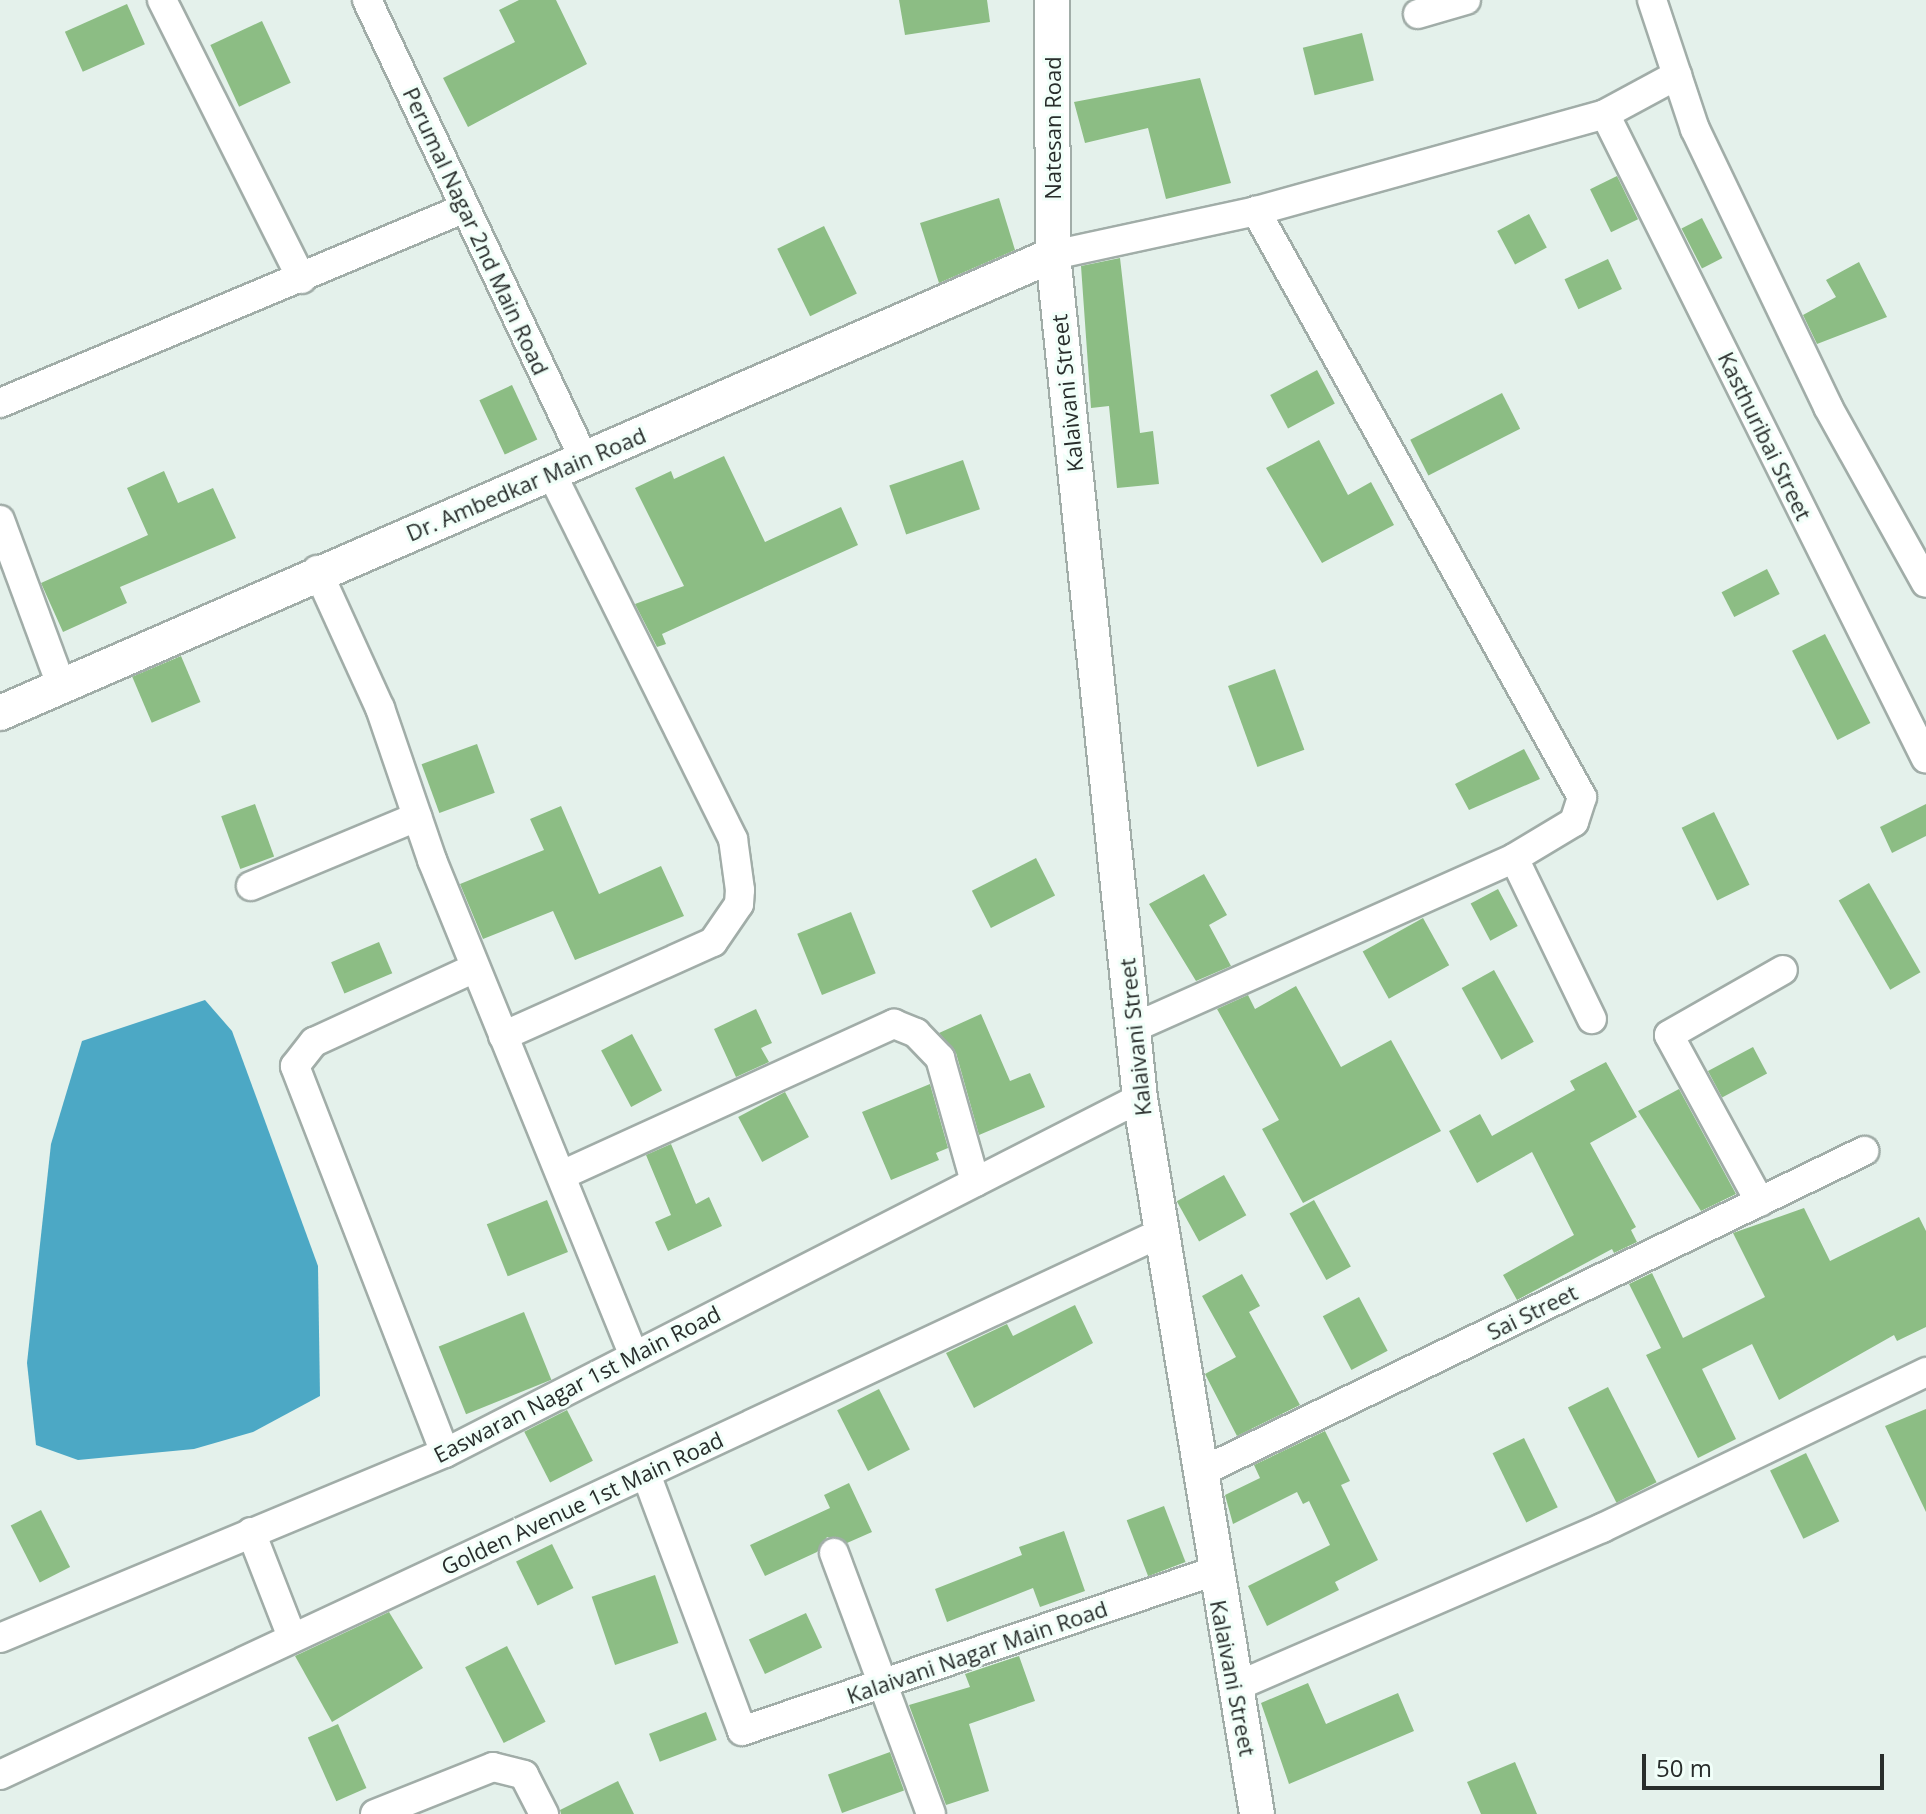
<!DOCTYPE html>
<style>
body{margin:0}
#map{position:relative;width:1926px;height:1814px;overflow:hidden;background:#e4f1eb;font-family:"Open Sans",sans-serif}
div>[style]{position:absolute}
.water>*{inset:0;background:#4ca8c5}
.building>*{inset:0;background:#8cbd84;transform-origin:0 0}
.roads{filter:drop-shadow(2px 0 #a1ada8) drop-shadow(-2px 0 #a1ada8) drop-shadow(0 2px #a1ada8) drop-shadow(0 -2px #a1ada8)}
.minor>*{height:28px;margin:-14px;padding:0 14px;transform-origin:14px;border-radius:14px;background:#fff}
.tertiary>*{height:34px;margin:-17px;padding:0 17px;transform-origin:17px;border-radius:17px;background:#fff}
span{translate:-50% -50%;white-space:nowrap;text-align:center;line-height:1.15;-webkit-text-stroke:6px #f1fff9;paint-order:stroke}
.street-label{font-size:22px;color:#282d2b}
.scale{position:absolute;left:1642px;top:1754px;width:242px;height:36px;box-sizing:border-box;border:4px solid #282d2b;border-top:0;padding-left:10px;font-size:24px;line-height:28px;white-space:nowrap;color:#282d2b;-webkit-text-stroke:6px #f1fff9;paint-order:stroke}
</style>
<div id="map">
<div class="water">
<i style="clip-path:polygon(205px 1000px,232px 1031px,318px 1266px,320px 1396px,253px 1432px,194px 1449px,78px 1460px,36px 1445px,27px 1363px,51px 1144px,82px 1041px)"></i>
</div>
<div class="building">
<i style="clip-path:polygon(519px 0,556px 0,587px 64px,468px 127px,443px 78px,515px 42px,499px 10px)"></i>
<i style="clip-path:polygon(899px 0,987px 0,990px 22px,905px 35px)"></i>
<i style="left:127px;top:4px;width:44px;height:68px;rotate:66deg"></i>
<i style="left:262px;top:21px;width:68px;height:57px;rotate:65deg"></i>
<i style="left:1362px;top:33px;width:49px;height:61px;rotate:76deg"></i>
<i style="clip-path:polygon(1200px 78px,1231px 183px,1166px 199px,1148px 128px,1085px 143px,1074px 102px)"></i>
<i style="left:1617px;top:176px;width:48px;height:30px;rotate:64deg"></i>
<i style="clip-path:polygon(999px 198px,1015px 250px,939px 283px,920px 223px)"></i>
<i style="left:1529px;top:214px;width:38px;height:36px;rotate:62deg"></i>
<i style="left:1702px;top:218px;width:45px;height:23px;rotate:63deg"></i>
<i style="left:824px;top:226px;width:75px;height:52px;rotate:64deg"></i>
<i style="clip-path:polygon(1120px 258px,1140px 433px,1153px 431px,1159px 484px,1117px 488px,1109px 406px,1091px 408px,1081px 266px)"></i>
<i style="left:1608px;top:259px;width:33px;height:48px;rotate:65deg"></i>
<i style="clip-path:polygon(1859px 262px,1887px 317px,1817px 344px,1803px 315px,1836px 297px,1826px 280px)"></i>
<i style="left:1317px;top:370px;width:38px;height:53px;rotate:62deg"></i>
<i style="left:512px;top:385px;width:60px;height:36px;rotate:65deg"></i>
<i style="left:1502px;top:393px;width:40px;height:103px;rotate:63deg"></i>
<i style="clip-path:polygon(1319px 440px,1348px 495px,1371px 482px,1394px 525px,1322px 563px,1266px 468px)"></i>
<i style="clip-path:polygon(724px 456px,765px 542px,841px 507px,858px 545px,662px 634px,666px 644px,657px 647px,635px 604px,684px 586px,635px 488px,671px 471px,674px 479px)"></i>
<i style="left:963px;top:460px;width:52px;height:78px;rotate:71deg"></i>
<i style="clip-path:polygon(164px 471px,178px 503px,213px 488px,236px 538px,120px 587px,127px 603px,63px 632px,41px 583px,148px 535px,127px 488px)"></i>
<i style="left:1767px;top:569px;width:28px;height:51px;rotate:63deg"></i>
<i style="left:1825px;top:634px;width:100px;height:37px;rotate:63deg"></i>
<i style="left:181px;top:656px;width:50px;height:53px;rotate:67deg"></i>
<i style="left:1275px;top:669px;width:86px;height:50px;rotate:70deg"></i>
<i style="left:477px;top:744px;width:52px;height:59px;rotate:70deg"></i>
<i style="clip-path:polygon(1524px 749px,1540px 779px,1469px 810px,1455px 784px)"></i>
<i style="left:255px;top:804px;width:56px;height:36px;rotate:70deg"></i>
<i style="clip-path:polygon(1926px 804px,1926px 836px,1892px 853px,1880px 827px)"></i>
<i style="clip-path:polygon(561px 806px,599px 894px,661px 866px,684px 916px,575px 960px,553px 911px,483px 939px,460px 884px,544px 850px,530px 819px)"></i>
<i style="left:1714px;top:812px;width:81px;height:36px;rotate:64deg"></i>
<i style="left:1036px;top:858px;width:42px;height:72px;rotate:63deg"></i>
<i style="clip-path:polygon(1204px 874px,1227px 915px,1209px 925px,1231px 966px,1196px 981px,1149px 904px)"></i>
<i style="left:1869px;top:883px;width:103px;height:35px;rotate:60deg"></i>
<i style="left:1498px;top:889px;width:42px;height:31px;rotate:62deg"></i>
<i style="left:851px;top:912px;width:66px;height:58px;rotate:68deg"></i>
<i style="left:1423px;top:918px;width:54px;height:69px;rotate:61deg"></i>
<i style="left:379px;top:942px;width:34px;height:52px;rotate:67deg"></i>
<i style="left:1494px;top:970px;width:82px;height:37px;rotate:61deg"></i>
<i style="clip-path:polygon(1296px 986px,1341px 1067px,1391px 1040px,1441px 1131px,1303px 1203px,1262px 1129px,1279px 1120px,1217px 1009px,1248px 995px,1255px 1009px)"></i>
<i style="clip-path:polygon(756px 1009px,772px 1043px,761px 1048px,769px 1062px,736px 1077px,714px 1029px)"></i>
<i style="clip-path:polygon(981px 1014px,1010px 1081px,1030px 1073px,1045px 1107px,979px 1135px,956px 1053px,939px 1033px)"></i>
<i style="left:632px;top:1034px;width:64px;height:35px;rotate:62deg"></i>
<i style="left:1753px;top:1047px;width:30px;height:51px;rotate:62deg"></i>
<i style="clip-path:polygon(1606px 1062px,1637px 1117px,1590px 1143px,1636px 1227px,1631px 1230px,1637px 1242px,1614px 1253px,1612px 1249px,1517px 1300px,1503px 1275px,1574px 1235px,1532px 1152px,1477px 1183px,1449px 1131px,1480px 1114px,1492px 1136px,1575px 1090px,1570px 1081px)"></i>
<i style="clip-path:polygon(930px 1084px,948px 1148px,936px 1153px,939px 1160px,891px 1180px,862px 1112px)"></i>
<i style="clip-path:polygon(1679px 1089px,1736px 1194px,1701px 1211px,1638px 1111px)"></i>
<i style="left:785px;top:1092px;width:51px;height:53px;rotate:62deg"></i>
<i style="clip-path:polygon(671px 1144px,696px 1204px,709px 1197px,722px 1226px,668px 1251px,655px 1222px,671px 1215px,646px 1155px)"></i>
<i style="left:1224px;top:1175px;width:46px;height:54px;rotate:61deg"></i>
<i style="left:547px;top:1200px;width:56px;height:65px;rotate:68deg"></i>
<i style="left:1314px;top:1200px;width:76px;height:28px;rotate:61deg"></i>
<i style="clip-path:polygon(1804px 1208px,1830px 1261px,1919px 1217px,1926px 1231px,1926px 1327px,1897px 1341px,1894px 1335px,1779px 1400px,1752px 1344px,1702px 1369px,1736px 1439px,1698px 1458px,1646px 1355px,1661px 1348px,1629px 1284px,1652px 1273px,1683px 1338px,1765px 1297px,1733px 1233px)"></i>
<i style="clip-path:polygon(1242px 1274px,1260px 1306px,1249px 1312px,1300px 1405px,1237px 1436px,1205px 1374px,1236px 1357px,1202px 1296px)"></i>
<i style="left:1359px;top:1297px;width:61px;height:41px;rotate:62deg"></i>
<i style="clip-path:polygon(1075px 1305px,1093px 1343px,974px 1408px,946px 1353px,1007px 1324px,1013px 1336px)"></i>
<i style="left:524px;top:1312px;width:73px;height:92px;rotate:68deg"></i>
<i style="left:1608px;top:1387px;width:107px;height:45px;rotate:63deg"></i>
<i style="left:879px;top:1389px;width:68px;height:47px;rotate:63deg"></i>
<i style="clip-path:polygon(1926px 1409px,1926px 1512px,1885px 1426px)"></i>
<i style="left:567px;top:1410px;width:57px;height:48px;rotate:63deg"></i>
<i style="clip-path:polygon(1325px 1431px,1350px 1481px,1341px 1485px,1378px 1560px,1335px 1582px,1339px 1590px,1267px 1626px,1248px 1586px,1330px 1545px,1309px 1501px,1303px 1504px,1297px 1492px,1233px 1524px,1225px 1495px,1260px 1478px,1254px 1465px)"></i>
<i style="left:1524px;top:1438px;width:77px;height:35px;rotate:64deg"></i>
<i style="left:1806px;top:1453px;width:76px;height:40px;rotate:64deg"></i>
<i style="clip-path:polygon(849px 1483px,872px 1532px,847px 1543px,827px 1537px,817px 1552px,765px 1576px,750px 1545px,830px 1508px,824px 1495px)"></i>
<i style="left:1164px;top:1506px;width:60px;height:40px;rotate:69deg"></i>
<i style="left:41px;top:1510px;width:64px;height:34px;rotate:63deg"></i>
<i style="clip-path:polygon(1064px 1531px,1085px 1591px,1040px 1607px,1033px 1588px,947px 1622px,935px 1589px,1022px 1555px,1019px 1547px)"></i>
<i style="left:552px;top:1544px;width:49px;height:40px;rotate:64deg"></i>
<i style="left:655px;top:1575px;width:72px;height:67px;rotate:71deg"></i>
<i style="clip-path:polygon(389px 1612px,423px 1668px,332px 1722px,295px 1656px)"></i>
<i style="left:806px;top:1613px;width:38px;height:63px;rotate:65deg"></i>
<i style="left:507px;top:1646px;width:85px;height:47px;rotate:63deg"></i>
<i style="clip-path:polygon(1019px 1656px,1035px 1701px,969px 1724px,989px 1791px,946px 1805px,909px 1705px,970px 1687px,965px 1674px)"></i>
<i style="clip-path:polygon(1308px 1683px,1326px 1724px,1398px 1693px,1414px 1731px,1289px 1784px,1261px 1703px)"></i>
<i style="left:706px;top:1712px;width:30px;height:61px;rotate:69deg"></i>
<i style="left:338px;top:1724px;width:70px;height:33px;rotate:66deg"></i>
<i style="left:890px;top:1752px;width:41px;height:66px;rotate:70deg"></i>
<i style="clip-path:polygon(1515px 1762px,1537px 1814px,1481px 1814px,1467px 1782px)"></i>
<i style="clip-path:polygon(618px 1781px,634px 1814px,561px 1814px,560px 1810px)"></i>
</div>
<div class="roads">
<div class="minor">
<i style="left:162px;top:0;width:312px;rotate:63.4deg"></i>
<i style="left:367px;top:0;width:510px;rotate:64.69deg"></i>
<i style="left:1652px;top:0;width:136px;rotate:71.6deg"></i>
<i style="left:1695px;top:129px;width:308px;rotate:64.4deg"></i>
<i style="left:1828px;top:407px;width:201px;rotate:60.9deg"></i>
<i style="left:1418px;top:14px;width:50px;rotate:-16.3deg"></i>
<i style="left:1605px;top:114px;width:720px;rotate:63.54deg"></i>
<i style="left:1053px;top:255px;width:208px;rotate:-12.2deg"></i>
<i style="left:1256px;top:211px;width:362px;rotate:-15.5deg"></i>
<i style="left:1605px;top:114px;width:82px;rotate:-28.4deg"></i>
<i style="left:0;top:403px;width:504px;rotate:-22.75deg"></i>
<i style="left:0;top:520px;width:176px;rotate:69.7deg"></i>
<i style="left:317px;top:570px;width:152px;rotate:65.5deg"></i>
<i style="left:380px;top:708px;width:161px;rotate:71.1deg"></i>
<i style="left:432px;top:860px;width:536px;rotate:67.84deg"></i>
<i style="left:1514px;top:858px;width:179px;rotate:64.2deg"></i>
<i style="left:251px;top:886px;width:180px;rotate:-22.6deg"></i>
<i style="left:1133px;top:1028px;width:417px;rotate:-24deg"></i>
<i style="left:1514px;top:858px;width:70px;rotate:-31deg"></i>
<i style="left:1574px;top:822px;width:26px;rotate:-72deg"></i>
<i style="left:1582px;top:797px;width:671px;rotate:-119.09deg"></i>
<i style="left:503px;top:1036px;width:230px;rotate:-24.1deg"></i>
<i style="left:713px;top:942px;width:46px;rotate:-55.6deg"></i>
<i style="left:739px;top:904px;width:14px;rotate:-86deg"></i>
<i style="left:740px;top:890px;width:51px;rotate:-97.8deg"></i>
<i style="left:733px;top:839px;width:407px;rotate:-116.4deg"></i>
<i style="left:562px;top:1175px;width:365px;rotate:-24.5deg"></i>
<i style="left:894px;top:1024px;width:24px;rotate:22deg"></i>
<i style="left:916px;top:1033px;width:35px;rotate:46deg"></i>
<i style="left:940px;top:1058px;width:129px;rotate:74.2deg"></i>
<i style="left:1760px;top:1202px;width:190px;rotate:-118.6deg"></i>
<i style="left:1669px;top:1035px;width:131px;rotate:-29.7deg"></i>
<i style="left:445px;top:1453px;width:415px;rotate:-111.2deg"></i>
<i style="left:295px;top:1066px;width:31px;rotate:-52deg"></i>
<i style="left:314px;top:1042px;width:177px;rotate:-24.7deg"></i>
<i style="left:1201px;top:1472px;width:737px;rotate:-25.83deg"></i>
<i style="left:646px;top:1474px;width:274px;rotate:69.5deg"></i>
<i style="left:742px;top:1731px;width:497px;rotate:-18.7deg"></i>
<i style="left:251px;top:1532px;width:113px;rotate:68.7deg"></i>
<i style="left:834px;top:1553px;width:278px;rotate:69.6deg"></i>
<i style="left:0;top:1638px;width:482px;rotate:-22.6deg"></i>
<i style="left:445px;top:1453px;width:780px;rotate:-27.06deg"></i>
<i style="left:1237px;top:1686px;width:398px;rotate:-23.4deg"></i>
<i style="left:1602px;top:1528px;width:360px;rotate:-25.7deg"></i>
<i style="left:0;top:1775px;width:1284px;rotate:-25.03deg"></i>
<i style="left:375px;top:1814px;width:127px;rotate:-21.7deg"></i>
<i style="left:493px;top:1767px;width:32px;rotate:14deg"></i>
<i style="left:524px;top:1775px;width:44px;rotate:62.9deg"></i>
</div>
<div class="tertiary">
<i style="left:1052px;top:0;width:255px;rotate:89.8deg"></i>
<i style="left:1053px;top:255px;width:847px;rotate:84.11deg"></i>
<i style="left:1140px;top:1098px;width:725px;rotate:80.72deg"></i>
<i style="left:0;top:713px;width:1148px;rotate:-23.51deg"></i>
</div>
</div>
<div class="street-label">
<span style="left:1053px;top:128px;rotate:-90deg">Natesan Road</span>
<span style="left:476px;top:231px;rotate:65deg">Perumal Nagar 2nd Main Road</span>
<span style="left:1067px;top:393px;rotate:-96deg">Kalaivani Street</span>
<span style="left:1765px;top:436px;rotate:64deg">Kasthuribai Street</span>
<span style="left:526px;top:484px;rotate:-23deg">Dr. Ambedkar Main Road</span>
<span style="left:1135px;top:1037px;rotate:-96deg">Kalaivani Street</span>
<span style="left:1532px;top:1312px;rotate:-26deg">Sai Street</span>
<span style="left:577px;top:1384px;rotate:-27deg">Easwaran Nagar 1st Main Road</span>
<span style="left:582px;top:1503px;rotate:-25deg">Golden Avenue 1st Main Road</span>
<span style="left:977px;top:1652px;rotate:-19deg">Kalaivani Nagar Main Road</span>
<span style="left:1233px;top:1678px;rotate:79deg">Kalaivani Street</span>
</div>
<div class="scale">50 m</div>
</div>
